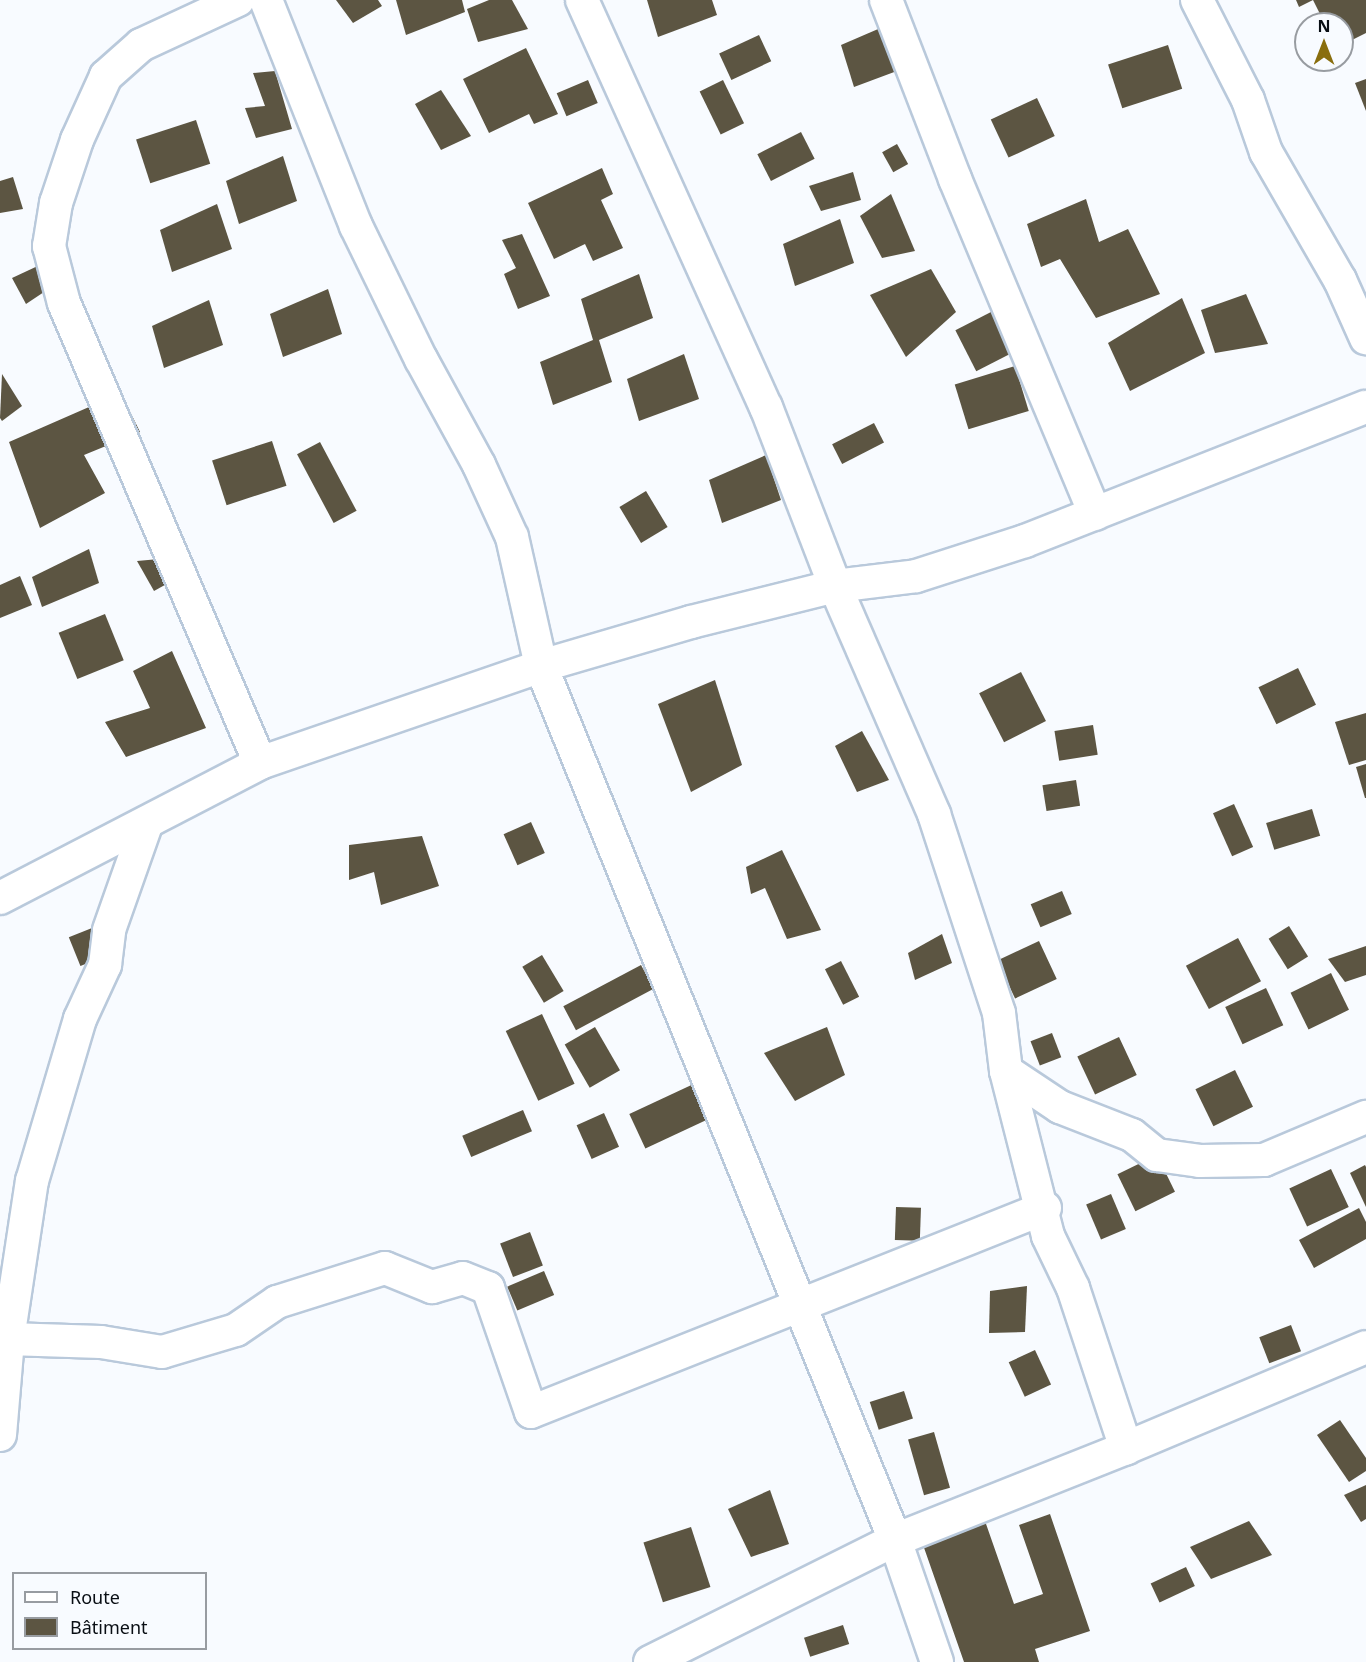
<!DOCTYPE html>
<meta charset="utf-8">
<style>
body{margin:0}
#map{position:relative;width:1366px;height:1662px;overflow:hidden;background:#f8fbff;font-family:"Noto Sans",sans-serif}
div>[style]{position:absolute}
.building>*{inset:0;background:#5c5542;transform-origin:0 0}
.roads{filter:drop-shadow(2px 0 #b9c9db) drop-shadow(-2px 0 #b9c9db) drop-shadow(0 2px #b9c9db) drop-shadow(0 -2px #b9c9db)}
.street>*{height:32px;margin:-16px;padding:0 16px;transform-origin:16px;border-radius:16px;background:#fff}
span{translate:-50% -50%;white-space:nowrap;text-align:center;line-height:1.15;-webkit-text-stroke:6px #f8fbff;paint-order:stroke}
.legend{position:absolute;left:12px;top:1572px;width:195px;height:78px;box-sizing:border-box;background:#f8fbff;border:2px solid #989ca1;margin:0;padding:8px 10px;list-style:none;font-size:18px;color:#090e14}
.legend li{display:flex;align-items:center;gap:12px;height:30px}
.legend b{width:30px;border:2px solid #989ca1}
.north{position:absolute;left:1294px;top:12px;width:60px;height:60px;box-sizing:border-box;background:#f8fbff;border:2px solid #989ca1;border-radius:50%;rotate:0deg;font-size:16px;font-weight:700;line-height:24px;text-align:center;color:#090e14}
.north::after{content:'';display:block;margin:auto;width:21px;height:27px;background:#896e0e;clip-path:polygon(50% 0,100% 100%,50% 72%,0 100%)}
</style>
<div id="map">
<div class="building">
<i style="clip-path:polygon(336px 0,378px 0,382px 6px,353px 23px)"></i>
<i style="clip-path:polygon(396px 0,462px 0,465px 12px,406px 35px)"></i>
<i style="clip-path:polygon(489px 0,512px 0,528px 29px,478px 42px,467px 9px)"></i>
<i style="clip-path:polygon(647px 0,712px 0,717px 15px,658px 37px)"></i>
<i style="clip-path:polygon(1296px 0,1366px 0,1366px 33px,1342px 45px,1342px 24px,1325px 24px,1313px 0,1299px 7px)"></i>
<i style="clip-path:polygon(899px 20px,913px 65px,854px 87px,841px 45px)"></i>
<i style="left:759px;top:35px;width:29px;height:44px;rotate:65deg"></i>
<i style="left:1168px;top:45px;width:46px;height:63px;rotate:72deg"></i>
<i style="clip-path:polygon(526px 48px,558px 114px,534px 124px,529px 114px,489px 133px,463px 79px)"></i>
<i style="clip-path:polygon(275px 71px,292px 129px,256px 138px,245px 108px,265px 106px,253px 73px)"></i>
<i style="clip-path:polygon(1366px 79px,1366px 111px,1355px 83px)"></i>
<i style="left:588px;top:80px;width:25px;height:34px;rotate:67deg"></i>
<i style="left:723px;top:80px;width:48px;height:26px;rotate:64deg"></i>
<i style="clip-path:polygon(441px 90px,471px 136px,441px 150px,415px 104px)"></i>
<i style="left:1037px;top:98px;width:42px;height:51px;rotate:65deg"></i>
<i style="left:196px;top:120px;width:46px;height:63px;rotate:72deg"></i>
<i style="left:801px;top:132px;width:30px;height:49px;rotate:63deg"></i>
<i style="left:897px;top:144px;width:23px;height:17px;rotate:61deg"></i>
<i style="clip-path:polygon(283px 156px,297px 201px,239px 224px,226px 181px)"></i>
<i style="clip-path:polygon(602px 168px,613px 194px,601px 200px,623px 248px,593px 261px,585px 244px,554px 259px,528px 203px)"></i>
<i style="clip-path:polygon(853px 172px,861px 200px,821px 211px,809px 186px)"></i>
<i style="clip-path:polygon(13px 177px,23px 209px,0 213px,0 181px)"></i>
<i style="clip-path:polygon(891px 194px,915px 251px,882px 258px,860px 216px)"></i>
<i style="clip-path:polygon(1086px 199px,1099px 242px,1128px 229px,1160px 294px,1096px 318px,1060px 259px,1041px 267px,1027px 224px)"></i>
<i style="clip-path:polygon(217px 204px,232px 249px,172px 272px,160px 230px)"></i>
<i style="clip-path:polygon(840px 219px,854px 263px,795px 286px,783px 244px)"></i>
<i style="clip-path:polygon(522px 234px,550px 296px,518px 309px,504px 274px,516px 268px,502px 240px)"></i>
<i style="clip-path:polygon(42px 264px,59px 282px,26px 304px,12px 278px)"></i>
<i style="clip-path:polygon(931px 269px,956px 312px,906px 357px,870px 295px)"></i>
<i style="clip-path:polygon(639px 274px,653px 318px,599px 340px,612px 382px,553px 405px,540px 362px,593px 340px,581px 299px)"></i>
<i style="clip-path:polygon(328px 289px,342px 334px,283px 357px,270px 314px)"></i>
<i style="clip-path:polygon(1246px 294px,1268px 344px,1215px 353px,1201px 310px)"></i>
<i style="clip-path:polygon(1182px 298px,1205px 353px,1130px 391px,1108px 343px)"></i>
<i style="clip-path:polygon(209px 300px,223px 345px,164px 368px,152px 326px)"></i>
<i style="left:991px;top:312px;width:46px;height:40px;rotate:63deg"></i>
<i style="clip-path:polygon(684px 354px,699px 399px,639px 421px,627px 379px)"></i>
<i style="left:1015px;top:366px;width:47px;height:63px;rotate:73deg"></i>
<i style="clip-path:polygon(2px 374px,22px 406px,2px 421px,0 418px)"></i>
<i style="clip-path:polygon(121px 393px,140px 432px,84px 455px,105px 493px,40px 528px,9px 442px)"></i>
<i style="left:874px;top:423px;width:22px;height:47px;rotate:63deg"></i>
<i style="left:272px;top:441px;width:47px;height:63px;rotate:72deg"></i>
<i style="left:320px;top:442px;width:78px;height:26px;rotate:62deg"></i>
<i style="clip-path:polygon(766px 455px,781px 500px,722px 523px,709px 480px)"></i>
<i style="left:646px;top:491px;width:42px;height:31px;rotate:59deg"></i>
<i style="clip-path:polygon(89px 549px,99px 583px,42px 607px,32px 577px)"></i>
<i style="clip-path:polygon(159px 559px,172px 581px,154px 591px,137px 561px)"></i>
<i style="clip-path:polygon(20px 576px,32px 605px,0 618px,0 585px)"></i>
<i style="left:105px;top:614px;width:50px;height:50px;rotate:68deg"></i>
<i style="clip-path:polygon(172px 651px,206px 728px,126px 757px,105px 722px,150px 708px,133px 671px)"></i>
<i style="left:1298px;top:668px;width:41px;height:44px;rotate:64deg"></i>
<i style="left:1021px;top:672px;width:55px;height:47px;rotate:63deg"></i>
<i style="clip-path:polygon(715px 680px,742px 765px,691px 792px,658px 704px)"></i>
<i style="clip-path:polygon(1366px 713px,1366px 760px,1349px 765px,1335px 722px)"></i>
<i style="left:1093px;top:725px;width:30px;height:39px;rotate:81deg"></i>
<i style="clip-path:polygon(862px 731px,889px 780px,857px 792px,835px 746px)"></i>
<i style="clip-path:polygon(1366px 764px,1366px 798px,1365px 798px,1356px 767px)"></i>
<i style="left:1076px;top:780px;width:26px;height:34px;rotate:81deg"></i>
<i style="left:1234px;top:804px;width:47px;height:23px;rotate:66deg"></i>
<i style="left:1312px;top:809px;width:28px;height:48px;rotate:73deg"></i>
<i style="left:531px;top:822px;width:34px;height:30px;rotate:66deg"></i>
<i style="clip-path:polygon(422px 836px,439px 886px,381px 905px,374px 872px,349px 880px,349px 845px)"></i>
<i style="clip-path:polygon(782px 850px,821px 930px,787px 939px,765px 888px,751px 894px,746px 867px)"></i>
<i style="left:1062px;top:891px;width:25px;height:34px;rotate:67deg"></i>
<i style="left:1289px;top:926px;width:36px;height:24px;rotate:58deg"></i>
<i style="left:92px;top:928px;width:31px;height:25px;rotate:68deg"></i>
<i style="clip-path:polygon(942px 934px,952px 963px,915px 980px,908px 953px)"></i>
<i style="left:1238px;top:938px;width:49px;height:59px;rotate:62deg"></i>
<i style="left:1039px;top:941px;width:42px;height:46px;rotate:65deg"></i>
<i style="clip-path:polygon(1366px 946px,1366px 975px,1345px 982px,1328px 959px)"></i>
<i style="left:542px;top:955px;width:42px;height:23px;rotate:59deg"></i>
<i style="left:841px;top:961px;width:40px;height:18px;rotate:63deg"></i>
<i style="left:641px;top:965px;width:27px;height:88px;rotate:62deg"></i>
<i style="left:1331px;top:973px;width:41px;height:45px;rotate:64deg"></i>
<i style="left:1266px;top:988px;width:41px;height:45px;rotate:65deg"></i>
<i style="left:542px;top:1014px;width:77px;height:40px;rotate:65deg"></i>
<i style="left:595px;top:1027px;width:50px;height:35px;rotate:60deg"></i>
<i style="clip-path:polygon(827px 1027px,845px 1075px,795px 1101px,764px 1053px)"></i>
<i style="left:1052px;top:1033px;width:26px;height:23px;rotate:69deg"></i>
<i style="left:1119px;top:1037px;width:42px;height:46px;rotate:65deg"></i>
<i style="left:1235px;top:1070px;width:41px;height:44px;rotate:64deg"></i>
<i style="left:700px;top:1081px;width:38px;height:78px;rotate:65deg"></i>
<i style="left:523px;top:1110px;width:23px;height:66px;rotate:67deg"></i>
<i style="left:604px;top:1113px;width:37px;height:30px;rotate:66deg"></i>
<i style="left:1157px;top:1155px;width:41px;height:44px;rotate:64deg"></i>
<i style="clip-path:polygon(1365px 1165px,1366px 1167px,1366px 1207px,1350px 1173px)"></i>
<i style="left:1331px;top:1169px;width:42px;height:46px;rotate:65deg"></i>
<i style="left:1111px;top:1194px;width:38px;height:27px;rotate:67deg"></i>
<i style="left:896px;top:1207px;width:25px;height:33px;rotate:2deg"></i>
<i style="clip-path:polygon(1359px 1208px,1366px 1222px,1366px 1239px,1314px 1268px,1299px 1240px)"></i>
<i style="left:530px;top:1232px;width:36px;height:32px;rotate:69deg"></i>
<i style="left:544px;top:1271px;width:26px;height:40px;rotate:67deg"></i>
<i style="clip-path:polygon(1027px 1286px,1025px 1332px,989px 1333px,990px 1291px)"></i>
<i style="left:1291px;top:1325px;width:28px;height:34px;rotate:69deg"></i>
<i style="left:1035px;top:1350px;width:38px;height:29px;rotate:65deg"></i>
<i style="left:904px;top:1391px;width:29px;height:36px;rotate:72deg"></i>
<i style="clip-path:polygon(1340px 1420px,1366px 1458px,1366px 1471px,1349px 1482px,1317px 1435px)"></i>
<i style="left:934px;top:1432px;width:58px;height:27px;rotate:74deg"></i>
<i style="clip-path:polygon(1366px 1485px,1366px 1519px,1361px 1522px,1344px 1495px)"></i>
<i style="clip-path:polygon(770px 1490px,789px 1544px,751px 1557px,728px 1509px)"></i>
<i style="clip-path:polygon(1050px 1514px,1090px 1631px,1035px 1649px,1039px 1662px,964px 1662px,922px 1542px,985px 1521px,1014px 1604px,1043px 1594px,1019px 1525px)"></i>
<i style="clip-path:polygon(1249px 1521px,1272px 1555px,1211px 1579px,1190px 1547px)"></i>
<i style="left:691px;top:1527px;width:63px;height:50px;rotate:72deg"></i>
<i style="left:1186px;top:1567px;width:21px;height:39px;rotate:65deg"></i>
<i style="left:843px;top:1625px;width:20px;height:41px;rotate:72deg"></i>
</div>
<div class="roads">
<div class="street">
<i style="left:238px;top:0;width:107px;rotate:155.1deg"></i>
<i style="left:141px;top:45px;width:47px;rotate:138.5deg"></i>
<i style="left:106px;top:76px;width:70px;rotate:114.4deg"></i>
<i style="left:77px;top:140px;width:66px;rotate:108.4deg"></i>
<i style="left:56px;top:203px;width:44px;rotate:99.2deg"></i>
<i style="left:49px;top:246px;width:59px;rotate:75.3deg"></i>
<i style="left:64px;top:303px;width:500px;rotate:66.92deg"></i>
<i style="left:266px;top:0;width:243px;rotate:68.3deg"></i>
<i style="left:356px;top:226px;width:148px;rotate:64deg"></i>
<i style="left:421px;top:359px;width:121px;rotate:61.3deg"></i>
<i style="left:479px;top:465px;width:79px;rotate:65.4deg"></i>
<i style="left:512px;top:537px;width:132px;rotate:77.3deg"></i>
<i style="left:541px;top:666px;width:943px;rotate:67.95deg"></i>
<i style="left:895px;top:1540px;width:129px;rotate:71deg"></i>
<i style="left:582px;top:0;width:447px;rotate:65.7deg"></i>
<i style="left:766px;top:407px;width:192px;rotate:68.9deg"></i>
<i style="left:835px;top:586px;width:249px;rotate:66.5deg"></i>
<i style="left:934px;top:814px;width:209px;rotate:71.9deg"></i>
<i style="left:999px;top:1013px;width:58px;rotate:83.1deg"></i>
<i style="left:1006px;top:1071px;width:170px;rotate:75.7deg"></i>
<i style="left:1048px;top:1236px;width:58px;rotate:64.3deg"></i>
<i style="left:1073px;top:1288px;width:169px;rotate:71.7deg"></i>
<i style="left:886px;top:0;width:192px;rotate:68.9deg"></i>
<i style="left:955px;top:179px;width:363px;rotate:67.3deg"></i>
<i style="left:1197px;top:0;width:112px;rotate:63deg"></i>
<i style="left:1248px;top:100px;width:55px;rotate:70.9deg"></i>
<i style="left:1266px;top:152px;width:148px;rotate:60deg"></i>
<i style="left:1340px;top:280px;width:64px;rotate:65.9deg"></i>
<i style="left:0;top:898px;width:293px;rotate:-27.4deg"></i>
<i style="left:260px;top:763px;width:297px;rotate:-19deg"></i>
<i style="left:541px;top:666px;width:156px;rotate:-16.3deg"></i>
<i style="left:691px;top:622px;width:148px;rotate:-14deg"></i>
<i style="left:835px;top:586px;width:82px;rotate:-7deg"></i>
<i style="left:916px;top:576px;width:114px;rotate:-17.8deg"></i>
<i style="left:1025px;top:541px;width:366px;rotate:-21.5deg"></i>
<i style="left:1006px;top:1071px;width:65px;rotate:33.7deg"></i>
<i style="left:1060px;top:1107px;width:77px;rotate:21.3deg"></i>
<i style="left:1132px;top:1135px;width:32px;rotate:39deg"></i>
<i style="left:1157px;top:1155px;width:43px;rotate:7.9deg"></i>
<i style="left:1200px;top:1161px;width:64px;rotate:-0.9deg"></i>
<i style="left:1264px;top:1160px;width:111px;rotate:-22.9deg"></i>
<i style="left:8px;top:1339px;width:160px;rotate:-81.4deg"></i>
<i style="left:32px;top:1181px;width:169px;rotate:-73.5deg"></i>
<i style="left:80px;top:1019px;width:60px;rotate:-65.2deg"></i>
<i style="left:105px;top:965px;width:35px;rotate:-83deg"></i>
<i style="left:109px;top:930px;width:114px;rotate:-70.6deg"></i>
<i style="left:0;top:1435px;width:96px;rotate:-85.2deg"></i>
<i style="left:8px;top:1339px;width:93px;rotate:1.8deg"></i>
<i style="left:101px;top:1342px;width:62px;rotate:9.3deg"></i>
<i style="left:162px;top:1352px;width:77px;rotate:-16.6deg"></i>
<i style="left:236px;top:1330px;width:50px;rotate:-34.3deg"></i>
<i style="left:277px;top:1302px;width:113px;rotate:-17.5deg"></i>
<i style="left:385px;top:1268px;width:51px;rotate:22deg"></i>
<i style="left:432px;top:1287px;width:32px;rotate:-16deg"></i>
<i style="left:463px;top:1278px;width:27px;rotate:22deg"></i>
<i style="left:488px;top:1288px;width:131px;rotate:70.9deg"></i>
<i style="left:531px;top:1412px;width:553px;rotate:-21.65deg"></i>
<i style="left:650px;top:1662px;width:274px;rotate:-26.5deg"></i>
<i style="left:895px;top:1540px;width:249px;rotate:-21.7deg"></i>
<i style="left:1126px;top:1448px;width:260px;rotate:-22.8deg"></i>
</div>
</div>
<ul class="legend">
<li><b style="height:8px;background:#fff"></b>Route</li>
<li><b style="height:16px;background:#5c5542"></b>Bâtiment</li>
</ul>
<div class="north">N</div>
</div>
